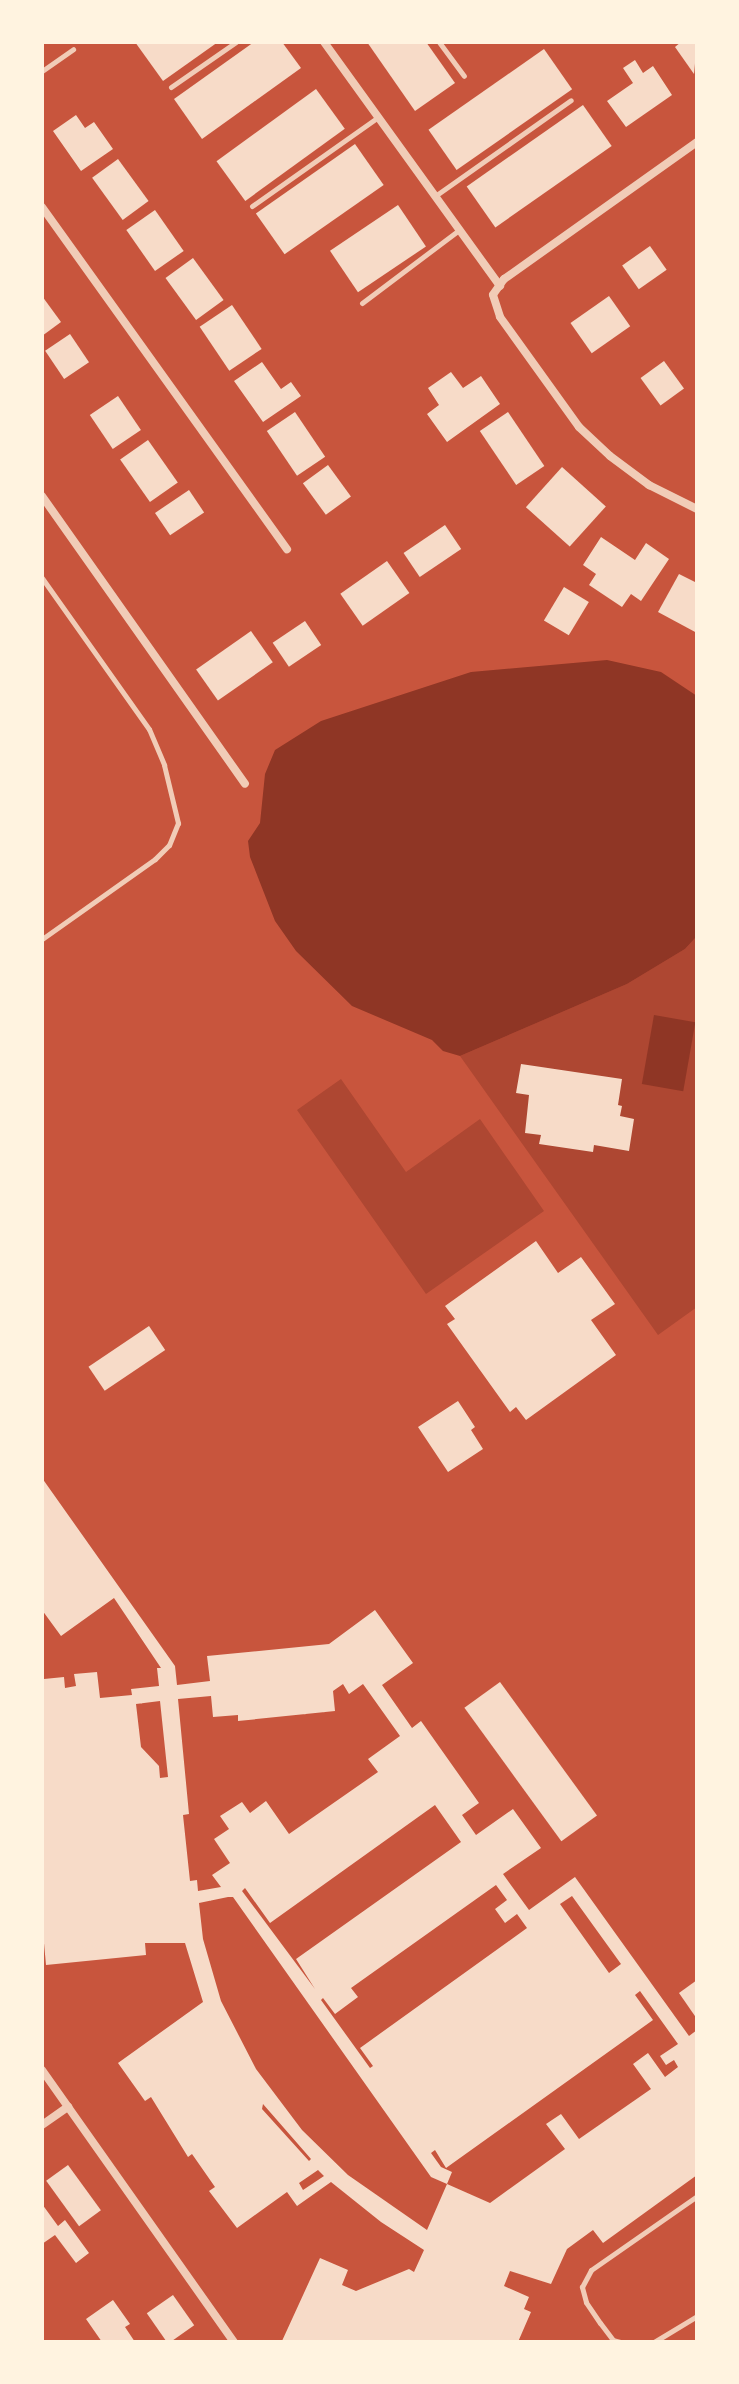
<!DOCTYPE html>
<style>
body{margin:0}
#map{position:relative;width:739px;height:2384px;overflow:hidden;background:#c8553d;font-family:"Source Sans 3",sans-serif}
div>[style]{position:absolute}
.green>*{inset:0;background:#ae4732}
.water>*{inset:0;background:#8f3625;transform-origin:0 0}
.building>*{inset:0;background:#f7dbc8;transform-origin:0 0}
.service>*{height:5px;margin:-2.5px;padding:0 2.5px;transform-origin:2.5px;border-radius:2.5px;background:#f1ccb7}
.minor>*{height:8px;margin:-4px;padding:0 4px;transform-origin:4px;border-radius:4px;background:#f1ccb7}
span{translate:-50% -50%;white-space:nowrap;text-align:center;line-height:1.15;-webkit-text-stroke:6px #fff3e0;paint-order:stroke}
.frame{position:absolute;inset:0;border:44px solid #fff3e0;pointer-events:none}
</style>
<div id="map">
<div class="green">
<i style="clip-path:polygon(697px 936px,697px 1307px,658px 1335px,460px 1056px,627px 984px,685px 949px)"></i>
<i style="clip-path:polygon(341px 1079px,406px 1172px,480px 1119px,544px 1211px,426px 1294px,297px 1110px)"></i>
</div>
<div class="water">
<i style="clip-path:polygon(607px 660px,661px 672px,697px 696px,697px 936px,685px 949px,627px 984px,460px 1056px,443px 1051px,432px 1040px,352px 1006px,296px 951px,275px 921px,250px 857px,248px 841px,260px 823px,265px 774px,275px 750px,321px 721px,471px 672px)"></i>
<i style="left:654px;top:1015px;width:42px;height:70px;rotate:10deg"></i>
</div>
<div class="building">
<i style="clip-path:polygon(135px 42px,218px 42px,163px 81px)"></i>
<i style="clip-path:polygon(254px 42px,282px 42px,301px 68px,202px 139px,174px 99px)"></i>
<i style="clip-path:polygon(367px 42px,426px 42px,455px 83px,415px 111px)"></i>
<i style="clip-path:polygon(681px 42px,697px 42px,694px 74px,675px 47px)"></i>
<i style="left:544px;top:49px;width:49px;height:141px;rotate:55deg"></i>
<i style="clip-path:polygon(635px 60px,643px 73px,653px 66px,672px 95px,626px 127px,607px 101px,633px 83px,623px 68px)"></i>
<i style="left:316px;top:89px;width:49px;height:123px;rotate:54deg"></i>
<i style="left:583px;top:105px;width:50px;height:142px;rotate:55deg"></i>
<i style="clip-path:polygon(76px 115px,85px 128px,94px 122px,113px 149px,81px 171px,53px 131px)"></i>
<i style="left:355px;top:144px;width:50px;height:121px;rotate:55deg"></i>
<i style="left:118px;top:159px;width:52px;height:32px;rotate:54deg"></i>
<i style="left:398px;top:205px;width:50px;height:82px;rotate:56deg"></i>
<i style="left:155px;top:210px;width:50px;height:35px;rotate:55deg"></i>
<i style="left:650px;top:246px;width:29px;height:34px;rotate:55deg"></i>
<i style="left:193px;top:258px;width:52px;height:34px;rotate:54deg"></i>
<i style="clip-path:polygon(42px 296px,61px 322px,42px 336px)"></i>
<i style="left:609px;top:296px;width:37px;height:47px;rotate:55deg"></i>
<i style="left:232px;top:305px;width:53px;height:39px;rotate:56deg"></i>
<i style="left:70px;top:334px;width:34px;height:30px;rotate:56deg"></i>
<i style="left:664px;top:361px;width:34px;height:29px;rotate:54deg"></i>
<i style="clip-path:polygon(262px 362px,281px 389px,291px 382px,301px 396px,263px 422px,234px 381px)"></i>
<i style="clip-path:polygon(451px 372px,463px 388px,481px 376px,500px 404px,447px 442px,427px 414px,439px 405px,428px 388px)"></i>
<i style="left:118px;top:396px;width:41px;height:34px;rotate:56deg"></i>
<i style="left:295px;top:412px;width:54px;height:34px;rotate:56deg"></i>
<i style="left:508px;top:412px;width:65px;height:34px;rotate:56deg"></i>
<i style="left:148px;top:440px;width:52px;height:34px;rotate:55deg"></i>
<i style="left:328px;top:465px;width:39px;height:31px;rotate:54deg"></i>
<i style="left:562px;top:467px;width:59px;height:54px;rotate:42deg"></i>
<i style="left:189px;top:490px;width:27px;height:41px;rotate:56deg"></i>
<i style="left:445px;top:525px;width:29px;height:50px;rotate:56deg"></i>
<i style="clip-path:polygon(601px 537px,635px 560px,646px 543px,669px 559px,641px 601px,631px 594px,622px 607px,589px 585px,596px 574px,583px 565px)"></i>
<i style="left:387px;top:561px;width:39px;height:57px;rotate:55deg"></i>
<i style="clip-path:polygon(679px 574px,697px 583px,697px 633px,658px 612px)"></i>
<i style="left:564px;top:587px;width:29px;height:39px;rotate:31deg"></i>
<i style="left:305px;top:621px;width:29px;height:39px;rotate:56deg"></i>
<i style="left:251px;top:631px;width:38px;height:67px;rotate:55deg"></i>
<i style="clip-path:polygon(521px 1064px,622px 1079px,618px 1105px,622px 1106px,620px 1116px,634px 1119px,629px 1151px,594px 1145px,593px 1152px,539px 1144px,541px 1135px,525px 1133px,529px 1095px,516px 1093px)"></i>
<i style="clip-path:polygon(536px 1241px,558px 1273px,581px 1257px,615px 1304px,591px 1320px,616px 1355px,526px 1420px,516px 1407px,510px 1412px,447px 1324px,455px 1319px,445px 1306px)"></i>
<i style="left:149px;top:1326px;width:29px;height:73px;rotate:56deg"></i>
<i style="clip-path:polygon(458px 1401px,475px 1427px,471px 1430px,483px 1449px,448px 1472px,418px 1427px)"></i>
<i style="clip-path:polygon(evenodd,42px 1478px,175px 1666px,177px 1685px,210px 1681px,207px 1656px,329px 1644px,375px 1610px,413px 1663px,382px 1685px,412px 1728px,421px 1721px,479px 1803px,462px 1815px,476px 1835px,513px 1809px,541px 1848px,503px 1874px,529px 1910px,575px 1877px,689px 2036px,697px 2030px,697px 2175px,603px 2243px,593px 2230px,567px 2249px,551px 2284px,510px 2271px,504px 2286px,529px 2297px,524px 2309px,531px 2312px,518px 2342px,282px 2341px,320px 2258px,348px 2270px,342px 2285px,356px 2291px,409px 2269px,414px 2272px,424px 2250px,381px 2222px,331px 2182px,297px 2206px,287px 2192px,237px 2228px,209px 2191px,215px 2187px,192px 2154px,188px 2157px,151px 2097px,145px 2101px,118px 2063px,203px 2002px,185px 1943px,145px 1943px,146px 1955px,46px 1965px,42px 1921px,44px 1679px,64px 1677px,65px 1688px,76px 1686px,74px 1674px,97px 1672px,100px 1698px,132px 1695px,131px 1689px,159px 1686px,157px 1668px,161px 1668px,114px 1598px,61px 1636px,42px 1610px,42px 1478px,343px 1684px,349px 1694px,363px 1684px,400px 1736px,368px 1759px,378px 1772px,289px 1834px,266px 1801px,250px 1813px,242px 1802px,220px 1816px,229px 1829px,214px 1839px,230px 1863px,212px 1875px,221px 1887px,198px 1891px,197px 1880px,190px 1881px,183px 1815px,189px 1814px,178px 1699px,211px 1696px,213px 1717px,238px 1715px,238px 1721px,335px 1711px,333px 1691px,343px 1684px,42px 1478px,160px 1701px,168px 1777px,160px 1778px,159px 1766px,141px 1747px,136px 1704px,160px 1701px,42px 1478px,435px 1805px,461px 1842px,296px 1959px,315px 1989px,242px 1891px,245px 1888px,270px 1923px,435px 1805px,42px 1478px,496px 1885px,507px 1900px,495px 1909px,505px 1923px,517px 1914px,527px 1928px,360px 2048px,373px 2066px,370px 2068px,321px 2000px,323px 1998px,335px 2014px,358px 1997px,351px 1988px,496px 1885px,42px 1478px,572px 1896px,621px 1964px,609px 1973px,560px 1904px,572px 1896px,42px 1478px,228px 1897px,233px 1897px,431px 2177px,447px 2184px,452px 2172px,441px 2167px,431px 2153px,435px 2150px,446px 2168px,653px 2020px,635px 1995px,640px 1991px,678px 2044px,660px 2056px,666px 2065px,674px 2060px,678px 2067px,665px 2077px,648px 2053px,633px 2064px,651px 2089px,579px 2139px,561px 2114px,546px 2124px,565px 2149px,490px 2203px,447px 2184px,427px 2230px,348px 2175px,302px 2130px,256px 2069px,221px 2001px,203px 1939px,199px 1903px,228px 1897px,42px 1478px,263px 2104px,311px 2159px,309px 2161px,262px 2109px,263px 2104px,42px 1478px,318px 2170px,324px 2176px,303px 2190px,299px 2183px,318px 2170px)"></i>
<i style="left:500px;top:1682px;width:165px;height:44px;rotate:54deg"></i>
<i style="clip-path:polygon(697px 1980px,697px 2019px,679px 1993px)"></i>
<i style="left:68px;top:2165px;width:56px;height:27px;rotate:54deg"></i>
<i style="clip-path:polygon(42px 2204px,58px 2226px,65px 2220px,89px 2253px,76px 2263px,55px 2235px,42px 2244px)"></i>
<i style="left:173px;top:2295px;width:37px;height:32px;rotate:55deg"></i>
<i style="clip-path:polygon(113px 2300px,130px 2324px,125px 2327px,135px 2342px,102px 2342px,86px 2319px)"></i>
</div>
<div class="service">
<i style="left:439px;top:42px;width:42px;rotate:53.7deg"></i>
<i style="left:42px;top:71px;width:38px;rotate:-35deg"></i>
<i style="left:171px;top:87px;width:79px;rotate:-34.7deg"></i>
<i style="left:435px;top:196px;width:166px;rotate:-35.2deg"></i>
<i style="left:252px;top:206px;width:154px;rotate:-35.2deg"></i>
<i style="left:362px;top:303px;width:121px;rotate:-37deg"></i>
<i style="left:42px;top:578px;width:185px;rotate:54.7deg"></i>
<i style="left:149px;top:729px;width:39px;rotate:67deg"></i>
<i style="left:164px;top:765px;width:60px;rotate:76.4deg"></i>
<i style="left:178px;top:823px;width:24px;rotate:112deg"></i>
<i style="left:169px;top:845px;width:20px;rotate:135deg"></i>
<i style="left:155px;top:859px;width:138px;rotate:144.7deg"></i>
<i style="left:620px;top:2342px;width:7px;rotate:-164deg"></i>
<i style="left:613px;top:2340px;width:21px;rotate:-127deg"></i>
<i style="left:600px;top:2323px;width:25px;rotate:-124deg"></i>
<i style="left:586px;top:2302px;width:16px;rotate:-105deg"></i>
<i style="left:582px;top:2287px;width:19px;rotate:-62deg"></i>
<i style="left:591px;top:2270px;width:129px;rotate:-34.9deg"></i>
<i style="left:654px;top:2342px;width:50px;rotate:-31.2deg"></i>
</div>
<div class="minor">
<i style="left:324px;top:42px;width:301px;rotate:54.2deg"></i>
<i style="left:697px;top:142px;width:237px;rotate:144.6deg"></i>
<i style="left:504px;top:279px;width:19px;rotate:125deg"></i>
<i style="left:493px;top:295px;width:23px;rotate:72deg"></i>
<i style="left:500px;top:317px;width:135px;rotate:54.3deg"></i>
<i style="left:579px;top:427px;width:42px;rotate:43.1deg"></i>
<i style="left:610px;top:456px;width:49px;rotate:36.6deg"></i>
<i style="left:649px;top:485px;width:54px;rotate:26.6deg"></i>
<i style="left:42px;top:207px;width:421px;rotate:54.4deg"></i>
<i style="left:42px;top:496px;width:352px;rotate:54.8deg"></i>
<i style="left:42px;top:2070px;width:333px;rotate:54.8deg"></i>
<i style="left:42px;top:2125px;width:32px;rotate:-35deg"></i>
</div>
<div class="frame"></div>
</div>
